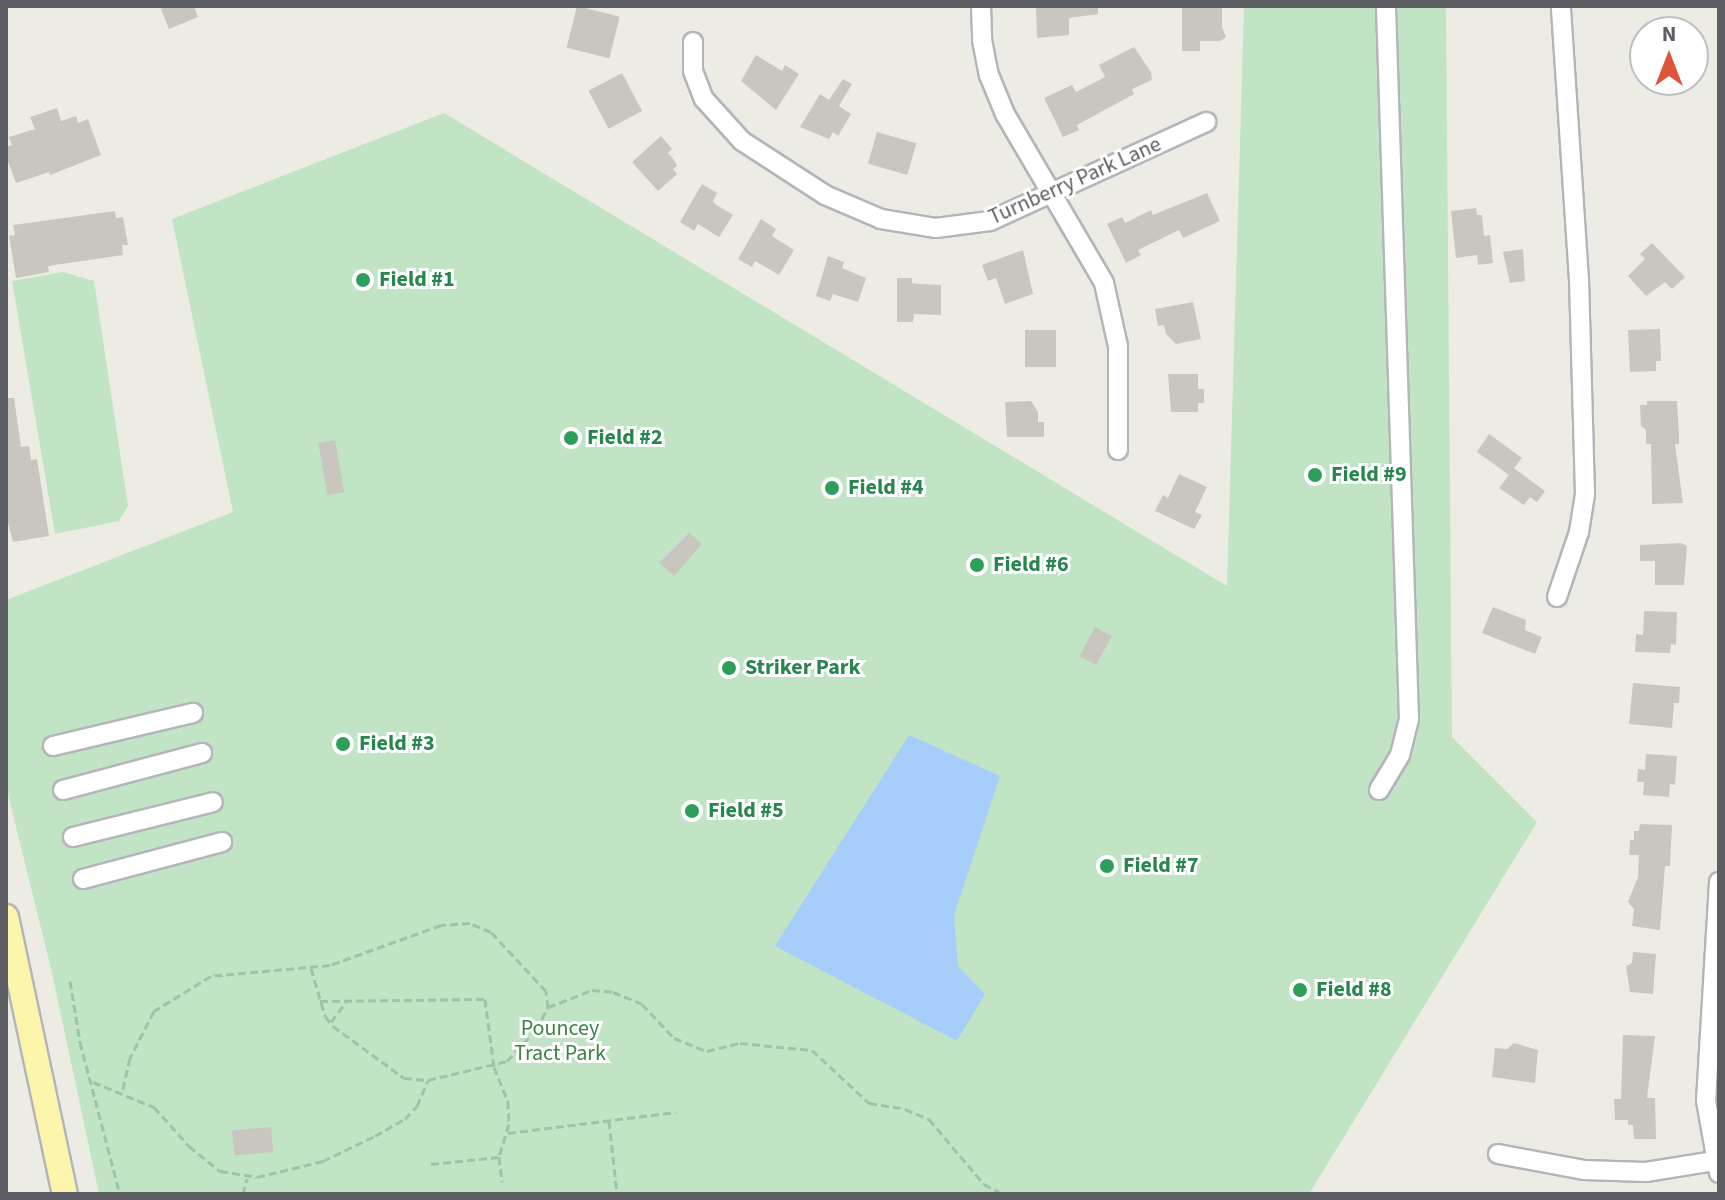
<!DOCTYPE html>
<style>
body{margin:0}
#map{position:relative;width:1725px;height:1200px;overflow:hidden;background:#edece4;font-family:"Source Sans 3",sans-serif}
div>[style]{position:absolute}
.green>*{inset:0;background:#c1e4c5}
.water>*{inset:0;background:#a7cefa}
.building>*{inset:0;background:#c9c6c0;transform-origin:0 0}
.path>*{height:3px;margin-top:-1.5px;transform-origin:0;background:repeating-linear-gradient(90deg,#9bc4aa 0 8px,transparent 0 12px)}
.roads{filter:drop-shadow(2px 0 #b4b5ba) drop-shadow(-2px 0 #b4b5ba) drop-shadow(0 2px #b4b5ba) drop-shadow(0 -2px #b4b5ba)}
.minor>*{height:18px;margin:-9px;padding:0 9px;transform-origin:9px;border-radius:9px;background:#fff}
.major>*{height:24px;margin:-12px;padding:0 12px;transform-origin:12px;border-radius:12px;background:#fbf6ab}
.dots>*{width:22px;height:22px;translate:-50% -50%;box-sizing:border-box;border:4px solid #fff;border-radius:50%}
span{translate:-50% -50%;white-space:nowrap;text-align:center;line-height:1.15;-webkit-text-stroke:6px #fff;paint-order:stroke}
.street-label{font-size:22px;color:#5c5e63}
.leisure-label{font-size:22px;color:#27864d;font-weight:700}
.left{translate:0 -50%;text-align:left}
.park-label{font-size:22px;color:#3a8445}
.frame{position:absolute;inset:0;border:8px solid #5c5e63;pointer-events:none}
.north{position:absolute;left:1629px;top:16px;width:80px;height:80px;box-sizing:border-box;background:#fff;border:2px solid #bebfc1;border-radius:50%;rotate:0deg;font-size:22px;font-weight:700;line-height:32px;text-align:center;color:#5c5e63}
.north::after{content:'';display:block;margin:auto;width:28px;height:36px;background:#e05537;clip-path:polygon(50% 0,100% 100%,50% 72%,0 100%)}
</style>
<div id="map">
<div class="green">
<i style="clip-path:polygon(1244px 6px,1446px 6px,1452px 737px,1537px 822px,1309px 1194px,99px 1194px,52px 973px,6px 786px,6px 600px,233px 512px,172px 219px,444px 113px,1227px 586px)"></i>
<i style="clip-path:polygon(63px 272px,94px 281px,128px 506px,119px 521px,55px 534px,12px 281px)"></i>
</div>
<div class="water">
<i style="clip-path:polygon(909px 735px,1000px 776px,954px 916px,958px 966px,985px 994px,957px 1041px,775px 946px)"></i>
</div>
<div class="building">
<i style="clip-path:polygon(168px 6px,194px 6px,198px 17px,169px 29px,161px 9px)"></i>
<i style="left:577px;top:6px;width:44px;height:43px;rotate:14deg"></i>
<i style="clip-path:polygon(1036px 6px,1098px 6px,1098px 14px,1069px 18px,1069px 35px,1037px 38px)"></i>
<i style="clip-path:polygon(1182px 6px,1222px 6px,1222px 27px,1226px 37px,1220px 41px,1200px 41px,1200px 51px,1182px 51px)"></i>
<i style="clip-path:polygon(1134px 47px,1151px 72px,1152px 80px,1132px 89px,1134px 94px,1077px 125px,1079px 130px,1063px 137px,1044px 98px,1072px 85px,1076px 92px,1105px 77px,1099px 65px)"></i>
<i style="clip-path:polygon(756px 55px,782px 71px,785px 65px,799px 74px,776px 110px,741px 81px)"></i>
<i style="left:622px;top:73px;width:43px;height:38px;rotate:62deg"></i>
<i style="clip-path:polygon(843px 79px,852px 84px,839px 106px,851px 114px,838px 136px,833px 132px,829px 139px,800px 127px,820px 94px,829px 100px)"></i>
<i style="clip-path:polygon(57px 108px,61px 121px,76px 116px,78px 123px,88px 119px,101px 155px,50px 175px,49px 172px,16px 183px,6px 156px,6px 147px,12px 145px,9px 137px,35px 129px,30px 117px)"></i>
<i style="left:877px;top:132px;width:41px;height:33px;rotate:16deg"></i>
<i style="clip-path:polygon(661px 136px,672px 149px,668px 153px,674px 160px,677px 166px,673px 169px,677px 174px,658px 191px,632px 162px)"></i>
<i style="clip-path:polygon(702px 184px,717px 193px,713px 201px,715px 204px,733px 215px,719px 237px,698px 224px,694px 231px,680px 222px)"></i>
<i style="clip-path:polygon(1207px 193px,1220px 221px,1183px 238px,1179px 230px,1138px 250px,1141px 255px,1126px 263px,1107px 224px,1122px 217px,1125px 223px,1151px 210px,1153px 215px)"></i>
<i style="clip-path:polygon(1476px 208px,1477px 215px,1482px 215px,1484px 236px,1490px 235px,1493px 263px,1478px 265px,1477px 255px,1456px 258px,1451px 211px)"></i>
<i style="clip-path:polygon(115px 211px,116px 218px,123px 217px,128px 245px,122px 245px,123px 255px,48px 266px,49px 272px,16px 278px,9px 236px,15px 235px,13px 225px)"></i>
<i style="clip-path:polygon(761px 219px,776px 229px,772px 236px,794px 250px,779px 275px,755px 261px,752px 267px,738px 259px)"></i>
<i style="clip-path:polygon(1652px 243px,1685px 277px,1672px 289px,1665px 282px,1646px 296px,1628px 276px,1645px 259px,1640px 254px)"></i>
<i style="clip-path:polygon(1523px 249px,1525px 281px,1510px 283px,1503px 252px)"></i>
<i style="clip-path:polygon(1023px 250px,1033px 294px,1005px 304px,996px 278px,988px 281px,982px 265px)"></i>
<i style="clip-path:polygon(828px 256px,844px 262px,842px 268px,866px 278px,858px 302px,833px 294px,830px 301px,816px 296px)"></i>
<i style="clip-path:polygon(897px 278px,912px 278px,912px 283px,920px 284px,941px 285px,941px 315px,914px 314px,913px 322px,897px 322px)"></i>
<i style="clip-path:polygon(1193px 302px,1201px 339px,1176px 344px,1166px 334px,1164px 325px,1158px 326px,1155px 309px)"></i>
<i style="clip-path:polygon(1660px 329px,1661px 361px,1656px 361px,1656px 371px,1630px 372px,1628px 330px)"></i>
<i style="left:1056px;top:330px;width:37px;height:31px;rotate:90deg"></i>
<i style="clip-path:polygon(1168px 374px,1198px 374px,1198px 389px,1204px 389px,1204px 403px,1198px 403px,1198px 412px,1171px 412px)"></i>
<i style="clip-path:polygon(6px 398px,14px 398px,21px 447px,29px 446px,31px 460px,37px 459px,49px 536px,13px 542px,6px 515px)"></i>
<i style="clip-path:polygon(1031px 401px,1038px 412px,1038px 422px,1044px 422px,1044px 437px,1007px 437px,1005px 402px)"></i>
<i style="clip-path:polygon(1647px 401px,1677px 401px,1679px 435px,1679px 444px,1675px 444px,1683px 503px,1652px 504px,1651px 444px,1646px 444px,1646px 430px,1641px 426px,1640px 405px,1647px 405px)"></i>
<i style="clip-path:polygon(1489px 434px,1522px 458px,1514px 468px,1545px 491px,1537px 502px,1530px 497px,1524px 505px,1499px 488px,1509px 475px,1477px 452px)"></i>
<i style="left:335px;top:440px;width:53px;height:17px;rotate:80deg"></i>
<i style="clip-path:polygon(1179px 474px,1207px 487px,1195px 512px,1202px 515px,1194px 529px,1155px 511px,1163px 495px,1168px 498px)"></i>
<i style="clip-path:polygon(689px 533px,702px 544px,674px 576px,659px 563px)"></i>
<i style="clip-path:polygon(1681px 543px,1687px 546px,1684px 585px,1655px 585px,1655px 561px,1640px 561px,1640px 545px)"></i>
<i style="clip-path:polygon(1493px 607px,1526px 620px,1525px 630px,1542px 637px,1535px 654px,1482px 633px)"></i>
<i style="clip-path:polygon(1644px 611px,1677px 612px,1676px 645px,1671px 644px,1670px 653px,1635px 652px,1636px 634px,1643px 635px)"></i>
<i style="left:1095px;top:627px;width:19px;height:33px;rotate:28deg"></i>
<i style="clip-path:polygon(1633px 683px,1680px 687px,1679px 703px,1674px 703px,1672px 728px,1629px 724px)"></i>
<i style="clip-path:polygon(1646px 754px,1677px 756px,1675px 785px,1670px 784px,1669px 797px,1643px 795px,1644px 782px,1637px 782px,1638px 769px,1645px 770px)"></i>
<i style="clip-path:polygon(1640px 824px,1672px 825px,1670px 866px,1665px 866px,1660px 930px,1632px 926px,1634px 909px,1628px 902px,1638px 877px,1639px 855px,1629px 855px,1630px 840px,1634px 840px,1634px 831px,1639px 831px)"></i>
<i style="clip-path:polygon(1633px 952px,1656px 954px,1653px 994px,1630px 992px,1626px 966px,1632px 963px)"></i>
<i style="clip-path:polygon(1623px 1035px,1655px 1036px,1647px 1098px,1655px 1098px,1656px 1139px,1634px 1139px,1633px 1125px,1628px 1125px,1628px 1120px,1615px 1120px,1614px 1099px,1621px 1099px)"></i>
<i style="clip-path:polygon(1514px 1043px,1538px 1050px,1535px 1083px,1492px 1077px,1495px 1048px,1507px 1049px)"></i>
<i style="left:271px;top:1127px;width:25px;height:39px;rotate:85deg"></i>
</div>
<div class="path">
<i style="left:311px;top:968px;width:50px;rotate:73.7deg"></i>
<i style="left:325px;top:1016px;width:13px;rotate:51deg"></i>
<i style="left:333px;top:1026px;width:88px;rotate:36.2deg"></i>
<i style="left:404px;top:1078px;width:24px;rotate:5deg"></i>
<i style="left:70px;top:981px;width:62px;rotate:80.7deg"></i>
<i style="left:80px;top:1042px;width:157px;rotate:75.3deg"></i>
<i style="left:320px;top:1001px;width:165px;rotate:-0.7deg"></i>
<i style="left:485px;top:999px;width:69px;rotate:82.5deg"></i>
<i style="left:494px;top:1067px;width:37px;rotate:68deg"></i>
<i style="left:508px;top:1101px;width:23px;rotate:88deg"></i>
<i style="left:509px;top:1124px;width:34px;rotate:107deg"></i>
<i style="left:499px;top:1157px;width:25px;rotate:83deg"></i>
<i style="left:548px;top:1007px;width:47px;rotate:-21.1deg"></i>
<i style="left:592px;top:990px;width:21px;rotate:5deg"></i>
<i style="left:613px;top:992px;width:31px;rotate:22deg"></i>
<i style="left:642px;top:1004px;width:47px;rotate:46.7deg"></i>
<i style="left:674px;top:1038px;width:35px;rotate:22deg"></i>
<i style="left:707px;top:1051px;width:34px;rotate:-14deg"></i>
<i style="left:740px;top:1043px;width:72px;rotate:5.6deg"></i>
<i style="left:812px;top:1050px;width:78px;rotate:42.9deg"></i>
<i style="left:869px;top:1103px;width:36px;rotate:9deg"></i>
<i style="left:905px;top:1109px;width:26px;rotate:23deg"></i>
<i style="left:929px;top:1119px;width:85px;rotate:49.8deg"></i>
<i style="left:984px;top:1184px;width:21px;rotate:28deg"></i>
<i style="left:331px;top:1022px;width:26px;rotate:-53deg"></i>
<i style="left:93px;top:1082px;width:66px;rotate:22.3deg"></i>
<i style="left:154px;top:1107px;width:52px;rotate:48.1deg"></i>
<i style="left:189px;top:1146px;width:40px;rotate:39deg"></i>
<i style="left:220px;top:1171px;width:37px;rotate:9deg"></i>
<i style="left:257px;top:1177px;width:68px;rotate:-13.6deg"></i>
<i style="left:323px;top:1161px;width:58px;rotate:-25.7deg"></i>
<i style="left:375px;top:1136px;width:34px;rotate:-30deg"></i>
<i style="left:405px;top:1119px;width:18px;rotate:-47deg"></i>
<i style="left:417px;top:1106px;width:28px;rotate:-67deg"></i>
<i style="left:428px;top:1080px;width:81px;rotate:-13.5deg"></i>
<i style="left:507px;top:1061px;width:42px;rotate:-46.9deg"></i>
<i style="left:536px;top:1030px;width:26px;rotate:-62deg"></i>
<i style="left:548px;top:1007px;width:16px;rotate:-97deg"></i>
<i style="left:546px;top:991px;width:81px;rotate:-133deg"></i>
<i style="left:491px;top:932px;width:23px;rotate:-157deg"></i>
<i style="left:470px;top:923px;width:29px;rotate:176deg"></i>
<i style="left:441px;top:925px;width:118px;rotate:160.2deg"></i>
<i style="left:330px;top:965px;width:120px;rotate:174.7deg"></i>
<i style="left:211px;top:976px;width:67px;rotate:148.4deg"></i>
<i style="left:154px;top:1011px;width:53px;rotate:117.1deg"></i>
<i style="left:130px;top:1058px;width:36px;rotate:103deg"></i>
<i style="left:609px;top:1121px;width:73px;rotate:83.7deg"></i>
<i style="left:508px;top:1133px;width:169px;rotate:-7.1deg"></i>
<i style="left:431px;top:1164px;width:68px;rotate:-5.9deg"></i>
<i style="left:243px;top:1194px;width:16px;rotate:-76deg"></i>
</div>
<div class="roads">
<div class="minor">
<i style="left:981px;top:6px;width:34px;rotate:88deg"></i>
<i style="left:982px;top:40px;width:36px;rotate:79deg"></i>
<i style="left:989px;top:75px;width:42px;rotate:67.7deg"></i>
<i style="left:1005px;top:114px;width:196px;rotate:59.6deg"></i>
<i style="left:1104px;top:283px;width:65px;rotate:77.5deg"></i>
<i style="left:1118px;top:346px;width:104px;rotate:90deg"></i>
<i style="left:693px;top:42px;width:29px;rotate:90deg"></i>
<i style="left:693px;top:71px;width:30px;rotate:69deg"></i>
<i style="left:704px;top:99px;width:57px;rotate:47.9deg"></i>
<i style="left:742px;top:141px;width:99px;rotate:33deg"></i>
<i style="left:825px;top:195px;width:61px;rotate:23.2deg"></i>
<i style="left:881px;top:219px;width:56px;rotate:9.3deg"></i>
<i style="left:936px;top:228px;width:54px;rotate:-7.4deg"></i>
<i style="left:990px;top:221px;width:238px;rotate:-24.6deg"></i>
<i style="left:1557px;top:597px;width:69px;rotate:-71.3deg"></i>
<i style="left:1579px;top:532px;width:38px;rotate:-81deg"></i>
<i style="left:1585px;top:494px;width:214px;rotate:-91.6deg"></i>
<i style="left:1579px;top:280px;width:275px;rotate:-93.8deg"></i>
<i style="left:53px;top:746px;width:144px;rotate:-13.3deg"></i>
<i style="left:63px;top:790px;width:144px;rotate:-14.9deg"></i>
<i style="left:1379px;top:790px;width:41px;rotate:-59deg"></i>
<i style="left:1400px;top:755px;width:37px;rotate:-76deg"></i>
<i style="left:1409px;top:719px;width:713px;rotate:-91.85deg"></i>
<i style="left:73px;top:837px;width:144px;rotate:-14deg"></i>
<i style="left:83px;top:879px;width:144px;rotate:-14.9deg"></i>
<i style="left:1719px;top:882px;width:219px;rotate:93.4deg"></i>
<i style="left:1706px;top:1101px;width:73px;rotate:79.8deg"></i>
<i style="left:1498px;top:1154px;width:87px;rotate:10.5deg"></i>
<i style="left:1584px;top:1170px;width:62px;rotate:1.8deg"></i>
<i style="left:1646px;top:1172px;width:70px;rotate:-9.1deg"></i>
</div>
<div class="major">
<i style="left:6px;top:917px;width:283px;rotate:78deg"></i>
</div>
</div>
<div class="dots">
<i style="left:363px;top:280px;background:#2e9e5b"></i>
<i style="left:571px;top:438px;background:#2e9e5b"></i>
<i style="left:1315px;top:475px;background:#2e9e5b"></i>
<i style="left:832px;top:488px;background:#2e9e5b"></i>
<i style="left:977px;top:565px;background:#2e9e5b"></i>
<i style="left:729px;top:668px;background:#2e9e5b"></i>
<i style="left:343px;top:744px;background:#2e9e5b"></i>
<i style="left:692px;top:811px;background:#2e9e5b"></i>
<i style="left:1107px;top:866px;background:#2e9e5b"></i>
<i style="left:1300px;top:990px;background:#2e9e5b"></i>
</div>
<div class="street-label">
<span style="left:1075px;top:181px;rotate:-24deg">Turnberry Park Lane</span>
</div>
<div class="leisure-label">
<span class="left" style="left:379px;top:280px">Field #1</span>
<span class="left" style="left:587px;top:438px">Field #2</span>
<span class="left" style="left:1331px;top:475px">Field #9</span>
<span class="left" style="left:848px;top:488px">Field #4</span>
<span class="left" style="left:993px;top:565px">Field #6</span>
<span class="left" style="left:745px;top:668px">Striker Park</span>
<span class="left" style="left:359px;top:744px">Field #3</span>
<span class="left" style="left:708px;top:811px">Field #5</span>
<span class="left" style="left:1123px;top:866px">Field #7</span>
<span class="left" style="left:1316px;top:990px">Field #8</span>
</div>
<div class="park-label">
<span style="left:560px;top:1041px">Pouncey<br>Tract Park</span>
</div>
<div class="frame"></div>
<div class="north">N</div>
</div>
